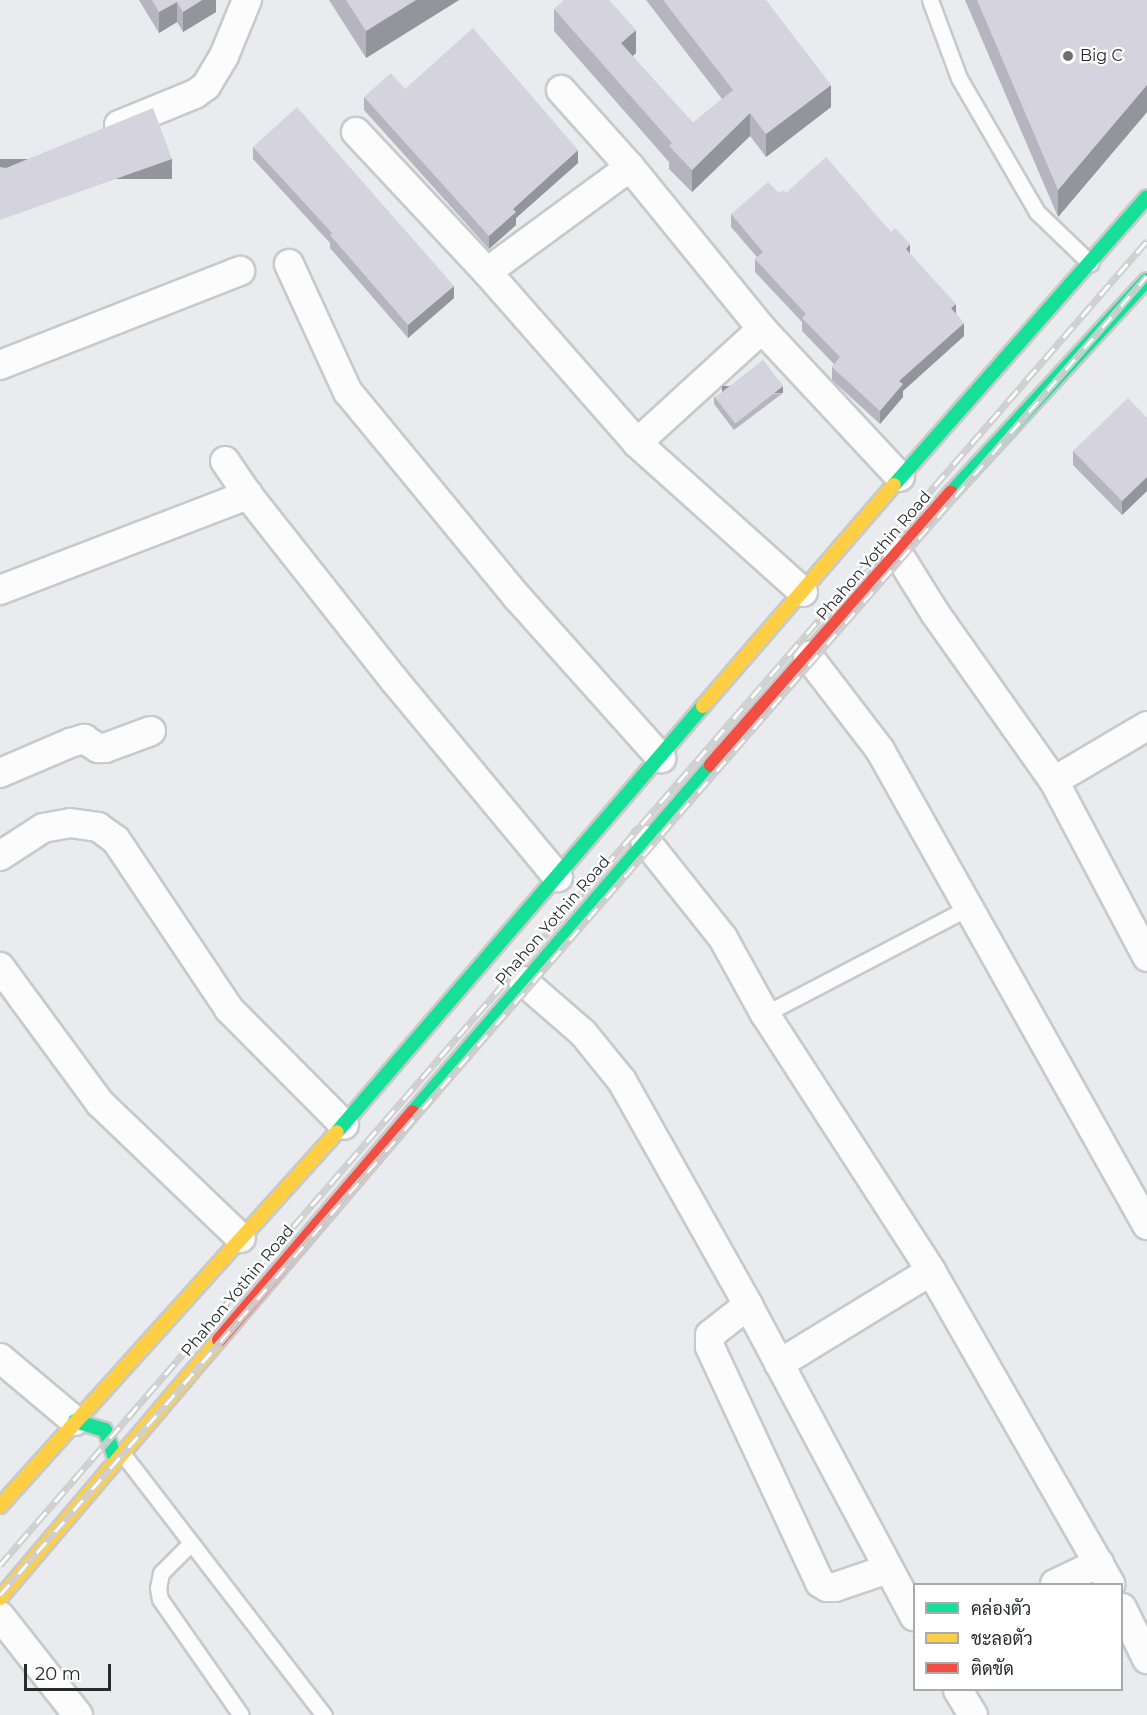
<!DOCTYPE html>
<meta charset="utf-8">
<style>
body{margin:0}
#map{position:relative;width:1147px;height:1715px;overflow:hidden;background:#e9ebee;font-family:Montserrat,Sarabun,sans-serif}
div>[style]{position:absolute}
.roads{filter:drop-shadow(2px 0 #c8c9cb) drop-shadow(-2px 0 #c8c9cb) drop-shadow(0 2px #c8c9cb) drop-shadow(0 -2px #c8c9cb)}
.lane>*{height:15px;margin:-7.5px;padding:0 7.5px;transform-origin:7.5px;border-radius:7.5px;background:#fcfcfc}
.street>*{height:28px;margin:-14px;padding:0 14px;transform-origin:14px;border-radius:14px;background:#fcfcfc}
.fast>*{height:14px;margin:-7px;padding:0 7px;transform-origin:7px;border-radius:7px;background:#16e098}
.slow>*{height:14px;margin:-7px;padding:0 7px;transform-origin:7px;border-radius:7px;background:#ffcf43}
.jam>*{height:14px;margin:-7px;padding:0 7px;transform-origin:7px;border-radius:7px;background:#f24e42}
.rail>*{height:7px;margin-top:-3.5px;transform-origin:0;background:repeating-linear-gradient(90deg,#fff 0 14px,#cfcfcf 0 28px);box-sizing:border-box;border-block:2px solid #cfcfcf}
.wall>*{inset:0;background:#b6b5bf}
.shaded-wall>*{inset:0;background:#94949b;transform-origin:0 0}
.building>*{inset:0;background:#d4d3de;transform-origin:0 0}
.dots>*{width:16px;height:16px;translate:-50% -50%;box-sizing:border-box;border:3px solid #fff;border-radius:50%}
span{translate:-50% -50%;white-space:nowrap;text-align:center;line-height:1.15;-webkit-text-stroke:4.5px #fff;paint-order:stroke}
.poi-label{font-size:16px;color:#292a2c}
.left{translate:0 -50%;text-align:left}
.street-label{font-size:16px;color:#292a2c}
.legend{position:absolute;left:913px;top:1583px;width:210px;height:108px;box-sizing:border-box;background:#fff;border:2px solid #a9aaab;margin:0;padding:8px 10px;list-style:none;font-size:18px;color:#292a2c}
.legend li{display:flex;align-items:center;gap:12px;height:30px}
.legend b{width:30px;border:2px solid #a9aaab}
.scale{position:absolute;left:24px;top:1664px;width:87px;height:27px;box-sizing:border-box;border:3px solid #292a2c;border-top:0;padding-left:8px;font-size:18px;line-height:21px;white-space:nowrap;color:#292a2c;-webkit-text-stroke:4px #fff;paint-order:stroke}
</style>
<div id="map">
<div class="roads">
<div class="lane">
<i style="left:930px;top:0;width:83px;rotate:69.6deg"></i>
<i style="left:959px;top:78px;width:155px;rotate:59.8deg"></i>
<i style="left:1037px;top:212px;width:74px;rotate:43.9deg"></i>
<i style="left:765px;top:1014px;width:229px;rotate:-27.6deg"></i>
<i style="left:122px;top:1453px;width:331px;rotate:52.4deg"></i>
<i style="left:191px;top:1543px;width:42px;rotate:135deg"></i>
<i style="left:161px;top:1573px;width:15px;rotate:101deg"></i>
<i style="left:158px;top:1588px;width:11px;rotate:80deg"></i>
<i style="left:160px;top:1599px;width:141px;rotate:55.1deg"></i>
</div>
<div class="street">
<i style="left:561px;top:90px;width:103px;rotate:48.1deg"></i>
<i style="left:630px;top:167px;width:209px;rotate:50.8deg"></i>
<i style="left:762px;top:329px;width:202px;rotate:47deg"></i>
<i style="left:119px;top:125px;width:82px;rotate:-22.2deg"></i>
<i style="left:195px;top:94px;width:14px;rotate:-36deg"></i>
<i style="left:206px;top:86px;width:35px;rotate:-59deg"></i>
<i style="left:224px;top:56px;width:61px;rotate:-67.7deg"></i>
<i style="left:356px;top:132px;width:192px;rotate:46.9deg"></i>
<i style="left:487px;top:272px;width:227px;rotate:48.7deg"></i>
<i style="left:637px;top:443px;width:223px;rotate:41.9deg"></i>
<i style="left:289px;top:264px;width:141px;rotate:65.3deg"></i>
<i style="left:348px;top:392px;width:267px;rotate:50.5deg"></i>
<i style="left:518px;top:598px;width:215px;rotate:48.2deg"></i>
<i style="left:487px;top:272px;width:177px;rotate:-36.3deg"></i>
<i style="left:0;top:365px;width:258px;rotate:-21.4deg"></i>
<i style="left:637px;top:443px;width:169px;rotate:-42.4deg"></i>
<i style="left:225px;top:461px;width:41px;rotate:55.9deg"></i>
<i style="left:248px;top:495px;width:237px;rotate:51.7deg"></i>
<i style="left:395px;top:681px;width:255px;rotate:50.3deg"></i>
<i style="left:897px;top:552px;width:72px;rotate:58.1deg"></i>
<i style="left:935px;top:613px;width:206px;rotate:54.7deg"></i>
<i style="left:1054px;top:781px;width:199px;rotate:62.1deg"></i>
<i style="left:0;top:590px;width:266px;rotate:-21deg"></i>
<i style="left:808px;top:656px;width:118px;rotate:52.5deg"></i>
<i style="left:880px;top:750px;width:545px;rotate:60.66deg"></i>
<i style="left:0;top:773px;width:76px;rotate:-23.2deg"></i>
<i style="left:70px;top:743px;width:15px;rotate:-16deg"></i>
<i style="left:84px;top:739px;width:17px;rotate:33deg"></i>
<i style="left:98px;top:748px;width:7px"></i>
<i style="left:105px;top:748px;width:49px;rotate:-20.3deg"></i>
<i style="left:1054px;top:781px;width:108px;rotate:-30.6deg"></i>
<i style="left:645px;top:840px;width:125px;rotate:51.5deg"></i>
<i style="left:723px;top:938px;width:87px;rotate:61.1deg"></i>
<i style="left:765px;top:1014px;width:306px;rotate:57.1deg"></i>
<i style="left:931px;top:1271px;width:361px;rotate:60.2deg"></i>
<i style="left:0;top:856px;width:51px;rotate:-33.1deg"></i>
<i style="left:43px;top:828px;width:27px;rotate:-10deg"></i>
<i style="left:70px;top:823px;width:28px;rotate:8deg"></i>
<i style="left:98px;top:827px;width:22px;rotate:36deg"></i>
<i style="left:116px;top:840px;width:203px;rotate:56.2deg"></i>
<i style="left:229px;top:1009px;width:163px;rotate:45.2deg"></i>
<i style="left:0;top:967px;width:169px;rotate:53.7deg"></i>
<i style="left:100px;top:1103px;width:195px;rotate:43.8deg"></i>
<i style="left:523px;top:981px;width:79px;rotate:40.9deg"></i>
<i style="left:583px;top:1033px;width:62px;rotate:50.9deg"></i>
<i style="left:622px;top:1081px;width:257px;rotate:60.6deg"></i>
<i style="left:748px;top:1305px;width:353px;rotate:61.9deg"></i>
<i style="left:748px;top:1305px;width:48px;rotate:141.7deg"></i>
<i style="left:710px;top:1335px;width:12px;rotate:90deg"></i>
<i style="left:710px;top:1347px;width:260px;rotate:65deg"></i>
<i style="left:820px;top:1583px;width:8px;rotate:30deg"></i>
<i style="left:827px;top:1587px;width:8px"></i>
<i style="left:835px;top:1587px;width:56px;rotate:-18.8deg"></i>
<i style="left:0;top:1358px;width:98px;rotate:40deg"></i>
<i style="left:779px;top:1364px;width:178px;rotate:-31.5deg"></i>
<i style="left:1055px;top:1584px;width:49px;rotate:-25.5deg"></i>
<i style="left:1122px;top:1608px;width:57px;rotate:63.9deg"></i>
<i style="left:0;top:1616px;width:126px;rotate:51.8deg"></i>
<i style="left:958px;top:1690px;width:29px;rotate:59deg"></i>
</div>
<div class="fast">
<i style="left:894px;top:485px;width:383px;rotate:-48.7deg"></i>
<i style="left:951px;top:493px;width:289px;rotate:-47.4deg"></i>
<i style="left:413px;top:1112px;width:457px;rotate:-49.3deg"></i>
<i style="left:337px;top:1132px;width:562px;rotate:-49.33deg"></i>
<i style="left:75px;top:1421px;width:31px;rotate:17deg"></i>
<i style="left:105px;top:1430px;width:32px;rotate:70deg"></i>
</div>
<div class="slow">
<i style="left:703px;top:706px;width:292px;rotate:-49.2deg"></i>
<i style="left:0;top:1506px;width:503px;rotate:-47.98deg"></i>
<i style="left:0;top:1598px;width:338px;rotate:-49.7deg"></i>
</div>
<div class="jam">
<i style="left:711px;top:765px;width:363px;rotate:-48.6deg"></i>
<i style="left:219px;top:1340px;width:299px;rotate:-49.6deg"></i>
</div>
</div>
<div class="rail">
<i style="left:0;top:1565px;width:1752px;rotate:-49.1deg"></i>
<i style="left:0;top:1595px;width:1748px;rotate:-48.99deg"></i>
</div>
<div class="wall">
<i style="clip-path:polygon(139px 0,216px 0,216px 12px,183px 32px,177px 22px,159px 33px)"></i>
<i style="clip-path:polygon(329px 0,459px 0,366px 58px)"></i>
<i style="clip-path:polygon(646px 0,766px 0,831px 107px,766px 157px,750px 136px,692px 192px,669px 169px,669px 162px,554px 31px,554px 9px,636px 53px,632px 56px,693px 123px,722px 99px)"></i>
<i style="clip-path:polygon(965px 0,1147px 0,1147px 112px,1058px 217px)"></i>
<i style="clip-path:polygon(405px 89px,578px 163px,516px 218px,516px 225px,489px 249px,364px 110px,364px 97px)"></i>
<i style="clip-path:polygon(253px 147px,454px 298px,408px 338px,330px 248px,330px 243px,253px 159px)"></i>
<i style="clip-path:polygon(779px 193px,786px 193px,910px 254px,956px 313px,964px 336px,903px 391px,903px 397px,880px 424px,832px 380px,832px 367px,834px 364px,802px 331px,802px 322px,755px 272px,755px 259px,757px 257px,731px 227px,731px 214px)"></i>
<i style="clip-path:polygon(783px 393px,734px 430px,714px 404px,714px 397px)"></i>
<i style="clip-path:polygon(1147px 418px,1147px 491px,1122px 515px,1073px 465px,1073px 451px)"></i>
</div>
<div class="shaded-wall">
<i style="clip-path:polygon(202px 0,216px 0,216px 12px,183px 32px,183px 12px)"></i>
<i style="clip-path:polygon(416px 0,459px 0,366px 58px,366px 31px)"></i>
<i style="clip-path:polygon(177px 2px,177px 22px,159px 33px,159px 12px)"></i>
<i style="clip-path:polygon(636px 30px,636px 53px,621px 66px,621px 43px)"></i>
<i style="clip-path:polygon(831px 85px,831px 107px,766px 157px,766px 134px)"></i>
<i style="clip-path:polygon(1147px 85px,1147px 112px,1058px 217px,1058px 190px)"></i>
<i style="clip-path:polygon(750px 113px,750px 136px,692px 192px,692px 170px)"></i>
<i style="clip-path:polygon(578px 150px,578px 163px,516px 218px,516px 225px,489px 249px,489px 236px,513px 209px)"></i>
<i style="left:172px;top:159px;width:20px;height:182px;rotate:90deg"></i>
<i style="clip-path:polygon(910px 244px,910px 258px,906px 249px)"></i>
<i style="clip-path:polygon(454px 286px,454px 298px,408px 338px,408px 325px)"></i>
<i style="clip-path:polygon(956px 304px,956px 318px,951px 308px)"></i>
<i style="clip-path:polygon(964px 323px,964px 336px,903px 391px,903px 397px,880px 424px,880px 411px,899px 381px)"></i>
<i style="left:783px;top:386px;width:7px;height:61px;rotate:90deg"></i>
<i style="clip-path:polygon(1147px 477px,1147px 491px,1122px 515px,1122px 501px)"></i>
</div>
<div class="building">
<i style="clip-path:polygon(152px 0,202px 0,183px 12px,177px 2px,159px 12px)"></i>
<i style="clip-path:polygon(346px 0,416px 0,366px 31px)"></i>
<i style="clip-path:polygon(564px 0,609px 0,636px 30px,621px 43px,693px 123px,733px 90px,663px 0,766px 0,831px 85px,766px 134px,750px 113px,692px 170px,669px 146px,672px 143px,554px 9px)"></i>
<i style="clip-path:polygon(977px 0,1147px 0,1147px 85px,1058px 190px)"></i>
<i style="clip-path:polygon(473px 28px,578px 150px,513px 209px,516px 212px,489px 236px,364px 97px,391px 73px,405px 89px)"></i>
<i style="clip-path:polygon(297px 107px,454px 286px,408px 325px,330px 235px,332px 233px,253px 147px)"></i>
<i style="clip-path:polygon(153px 108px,172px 159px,0 220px,0 167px,6px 168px)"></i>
<i style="clip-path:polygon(826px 157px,891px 232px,895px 228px,910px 244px,906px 249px,956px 304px,951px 308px,964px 323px,899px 381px,903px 384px,880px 411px,832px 367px,840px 357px,802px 318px,806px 314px,755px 259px,763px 252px,731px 214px,768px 182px,779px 193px,783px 190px,786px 193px)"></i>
<i style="left:763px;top:360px;width:33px;height:61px;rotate:52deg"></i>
<i style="clip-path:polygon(1128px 398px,1147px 418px,1147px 477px,1122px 501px,1073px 451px)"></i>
</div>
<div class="dots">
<i style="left:1068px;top:56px;background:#6c6e70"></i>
</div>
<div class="poi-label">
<span class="left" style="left:1080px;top:56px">Big C</span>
</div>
<div class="street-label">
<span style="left:874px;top:556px;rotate:-49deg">Phahon Yothin Road</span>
<span style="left:553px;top:921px;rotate:-49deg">Phahon Yothin Road</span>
<span style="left:238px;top:1291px;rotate:-50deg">Phahon Yothin Road</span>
</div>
<ul class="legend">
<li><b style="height:8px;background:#16e098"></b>คล่องตัว</li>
<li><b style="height:8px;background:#ffcf43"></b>ชะลอตัว</li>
<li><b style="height:8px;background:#f24e42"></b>ติดขัด</li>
</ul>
<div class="scale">20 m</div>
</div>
